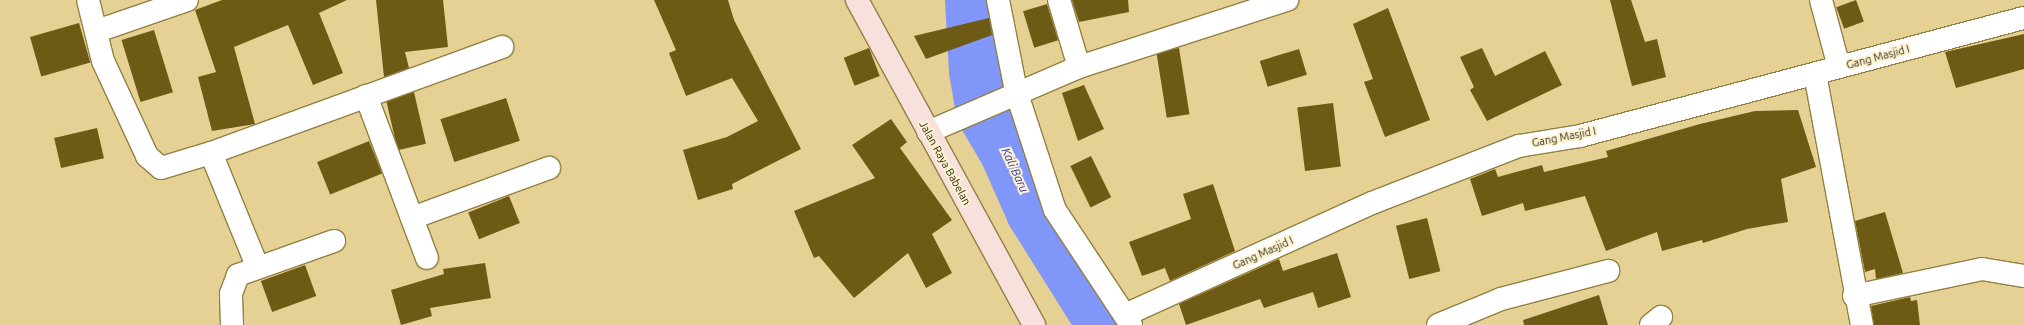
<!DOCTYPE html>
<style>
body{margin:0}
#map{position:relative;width:2024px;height:325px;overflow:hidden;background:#e5d193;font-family:Ubuntu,sans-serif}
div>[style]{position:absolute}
.river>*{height:56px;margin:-28px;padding:0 28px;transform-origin:28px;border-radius:28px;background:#8096f8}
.building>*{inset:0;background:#6d5a15;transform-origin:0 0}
.roads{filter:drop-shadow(1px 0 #928043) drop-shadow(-1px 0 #928043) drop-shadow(0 1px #928043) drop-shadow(0 -1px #928043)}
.street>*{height:22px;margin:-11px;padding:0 11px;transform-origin:11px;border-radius:11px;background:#fff}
.primary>*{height:22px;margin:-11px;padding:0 11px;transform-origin:11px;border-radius:11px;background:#f8e1dc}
span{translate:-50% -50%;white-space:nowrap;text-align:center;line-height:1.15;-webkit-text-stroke:4px #fdf3d4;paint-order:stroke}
.street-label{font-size:11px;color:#322a11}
.water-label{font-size:12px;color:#3038a7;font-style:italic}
</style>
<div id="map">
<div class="river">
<i style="left:973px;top:0;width:71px;rotate:86.8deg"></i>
<i style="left:977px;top:71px;width:42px;rotate:80.3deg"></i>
<i style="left:984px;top:112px;width:45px;rotate:59.5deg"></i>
<i style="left:1007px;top:151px;width:67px;rotate:66.1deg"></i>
<i style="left:1034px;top:212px;width:133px;rotate:57.9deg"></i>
</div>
<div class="building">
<i style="clip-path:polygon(222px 0,347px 0,319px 13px,343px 73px,313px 85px,288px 25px,234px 47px,255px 124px,212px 131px,198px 77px,216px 72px,195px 10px)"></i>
<i style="clip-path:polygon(376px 0,443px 0,448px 47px,405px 52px,409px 68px,384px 77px)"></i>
<i style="clip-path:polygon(654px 0,728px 0,734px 20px,801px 149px,732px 184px,733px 189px,698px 200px,683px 150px,727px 137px,758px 121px,732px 78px,686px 96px,669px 53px,676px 50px)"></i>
<i style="clip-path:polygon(1072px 0,1128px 0,1129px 12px,1079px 22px)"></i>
<i style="clip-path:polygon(1610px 0,1631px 0,1645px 42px,1657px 39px,1666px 77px,1632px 86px)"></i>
<i style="left:1856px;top:0;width:23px;height:21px;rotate:70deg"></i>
<i style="left:1047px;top:4px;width:38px;height:25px;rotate:73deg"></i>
<i style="clip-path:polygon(1388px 8px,1430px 120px,1385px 137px,1364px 82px,1373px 79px,1353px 24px)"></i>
<i style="clip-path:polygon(989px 18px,992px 35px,926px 59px,914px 36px)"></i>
<i style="left:79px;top:23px;width:41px;height:51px;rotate:74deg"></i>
<i style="left:154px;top:30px;width:65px;height:34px;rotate:73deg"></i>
<i style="clip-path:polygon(2024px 34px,2024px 69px,1956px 88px,1945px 52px)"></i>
<i style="left:869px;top:48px;width:30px;height:27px;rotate:69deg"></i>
<i style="left:1179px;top:48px;width:67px;height:23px;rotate:81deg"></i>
<i style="clip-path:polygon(1482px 48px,1495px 76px,1545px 51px,1562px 85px,1487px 121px,1470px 90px,1474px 87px,1460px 57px)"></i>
<i style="left:1299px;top:49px;width:27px;height:41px;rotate:73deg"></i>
<i style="clip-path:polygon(1084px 85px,1104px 129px,1078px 141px,1062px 93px)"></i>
<i style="left:414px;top:92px;width:53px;height:29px;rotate:77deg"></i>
<i style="left:506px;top:98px;width:45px;height:69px;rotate:72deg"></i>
<i style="left:1333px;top:103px;width:64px;height:36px;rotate:83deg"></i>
<i style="clip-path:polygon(1798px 110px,1816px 167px,1781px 179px,1788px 222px,1747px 229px,1703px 243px,1702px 240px,1662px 251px,1657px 232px,1606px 251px,1585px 196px,1525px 211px,1523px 203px,1482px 216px,1470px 179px,1495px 169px,1498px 177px,1542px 165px,1544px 172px,1608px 157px,1606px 151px,1700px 124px,1755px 111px)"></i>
<i style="clip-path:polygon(891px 119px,907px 142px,900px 148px,952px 220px,932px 234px,952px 273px,926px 288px,908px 253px,854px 298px,819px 256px,814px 258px,794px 211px,875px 178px,852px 145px)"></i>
<i style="left:97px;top:128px;width:31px;height:44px;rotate:77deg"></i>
<i style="left:369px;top:141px;width:35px;height:56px;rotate:68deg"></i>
<i style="left:1091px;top:156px;width:46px;height:23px;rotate:64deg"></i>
<i style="clip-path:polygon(1213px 184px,1235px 251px,1170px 281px,1165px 268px,1142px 276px,1129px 242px,1191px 219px,1183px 194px)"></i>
<i style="left:509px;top:196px;width:29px;height:44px;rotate:68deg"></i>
<i style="clip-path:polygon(1885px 212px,1903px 273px,1876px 279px,1875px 269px,1865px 272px,1855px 221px)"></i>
<i style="left:1427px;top:218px;width:55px;height:32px;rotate:76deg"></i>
<i style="clip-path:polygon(1337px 253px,1351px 297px,1318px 308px,1313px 292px,1264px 308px,1260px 299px,1186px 325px,1179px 304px,1279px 259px,1283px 271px)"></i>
<i style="clip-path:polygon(485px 263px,491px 298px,430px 308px,432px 316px,401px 325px,391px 290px,444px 274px,443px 269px)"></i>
<i style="left:305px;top:265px;width:33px;height:47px;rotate:70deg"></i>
<i style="clip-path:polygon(1599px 295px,1608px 325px,1524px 325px,1523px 320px)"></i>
<i style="clip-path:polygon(1910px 297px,1911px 301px,1917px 300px,1920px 325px,1874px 325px,1871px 306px)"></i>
</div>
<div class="roads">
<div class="street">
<i style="left:88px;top:0;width:63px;rotate:76.2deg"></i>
<i style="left:103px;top:61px;width:105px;rotate:65.1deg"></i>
<i style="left:147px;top:156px;width:18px;rotate:41deg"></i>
<i style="left:161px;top:168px;width:52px;rotate:-16.7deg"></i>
<i style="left:211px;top:153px;width:122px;rotate:67.8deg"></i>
<i style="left:998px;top:0;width:93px;rotate:78.8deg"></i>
<i style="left:1016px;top:91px;width:125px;rotate:71.9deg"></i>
<i style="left:1055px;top:210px;width:138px;rotate:56.5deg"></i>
<i style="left:1059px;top:0;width:70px;rotate:73.4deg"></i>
<i style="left:1821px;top:0;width:69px;rotate:75deg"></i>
<i style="left:97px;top:31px;width:95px;rotate:-19deg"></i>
<i style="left:1815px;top:74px;width:255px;rotate:79.4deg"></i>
<i style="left:366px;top:96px;width:173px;rotate:69.4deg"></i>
<i style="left:928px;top:132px;width:164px;rotate:-23.3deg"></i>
<i style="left:1079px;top:67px;width:219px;rotate:-17.9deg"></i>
<i style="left:211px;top:153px;width:310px;rotate:-20deg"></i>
<i style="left:412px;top:218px;width:146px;rotate:-20.1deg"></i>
<i style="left:1854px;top:296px;width:131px;rotate:-11.9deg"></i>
<i style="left:1982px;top:269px;width:43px;rotate:9.5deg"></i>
<i style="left:1125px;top:315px;width:271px;rotate:-24.4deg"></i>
<i style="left:1372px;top:203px;width:158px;rotate:-21.2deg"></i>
<i style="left:1519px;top:146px;width:62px;rotate:-9.3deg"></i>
<i style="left:1580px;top:136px;width:459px;rotate:-14.9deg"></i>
<i style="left:232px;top:325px;width:31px;rotate:-92deg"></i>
<i style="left:231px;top:294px;width:20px;rotate:-70deg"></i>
<i style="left:238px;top:275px;width:102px;rotate:-19.5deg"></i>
<i style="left:1438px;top:325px;width:68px;rotate:-22.4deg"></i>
<i style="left:1501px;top:299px;width:111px;rotate:-14.7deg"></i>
<i style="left:1651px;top:325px;width:13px;rotate:-39deg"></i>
</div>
<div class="primary">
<i style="left:857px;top:0;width:370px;rotate:61.4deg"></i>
</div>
</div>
<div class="street-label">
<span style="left:1878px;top:57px;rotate:-15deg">Gang Masjid I</span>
<span style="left:1564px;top:137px;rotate:-11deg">Gang Masjid I</span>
<span style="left:945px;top:163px;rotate:61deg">Jalan Raya Babelan</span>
<span style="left:1263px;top:253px;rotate:-24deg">Gang Masjid I</span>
</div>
<div class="water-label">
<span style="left:1015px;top:170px;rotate:65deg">Kali Baru</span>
</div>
</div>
